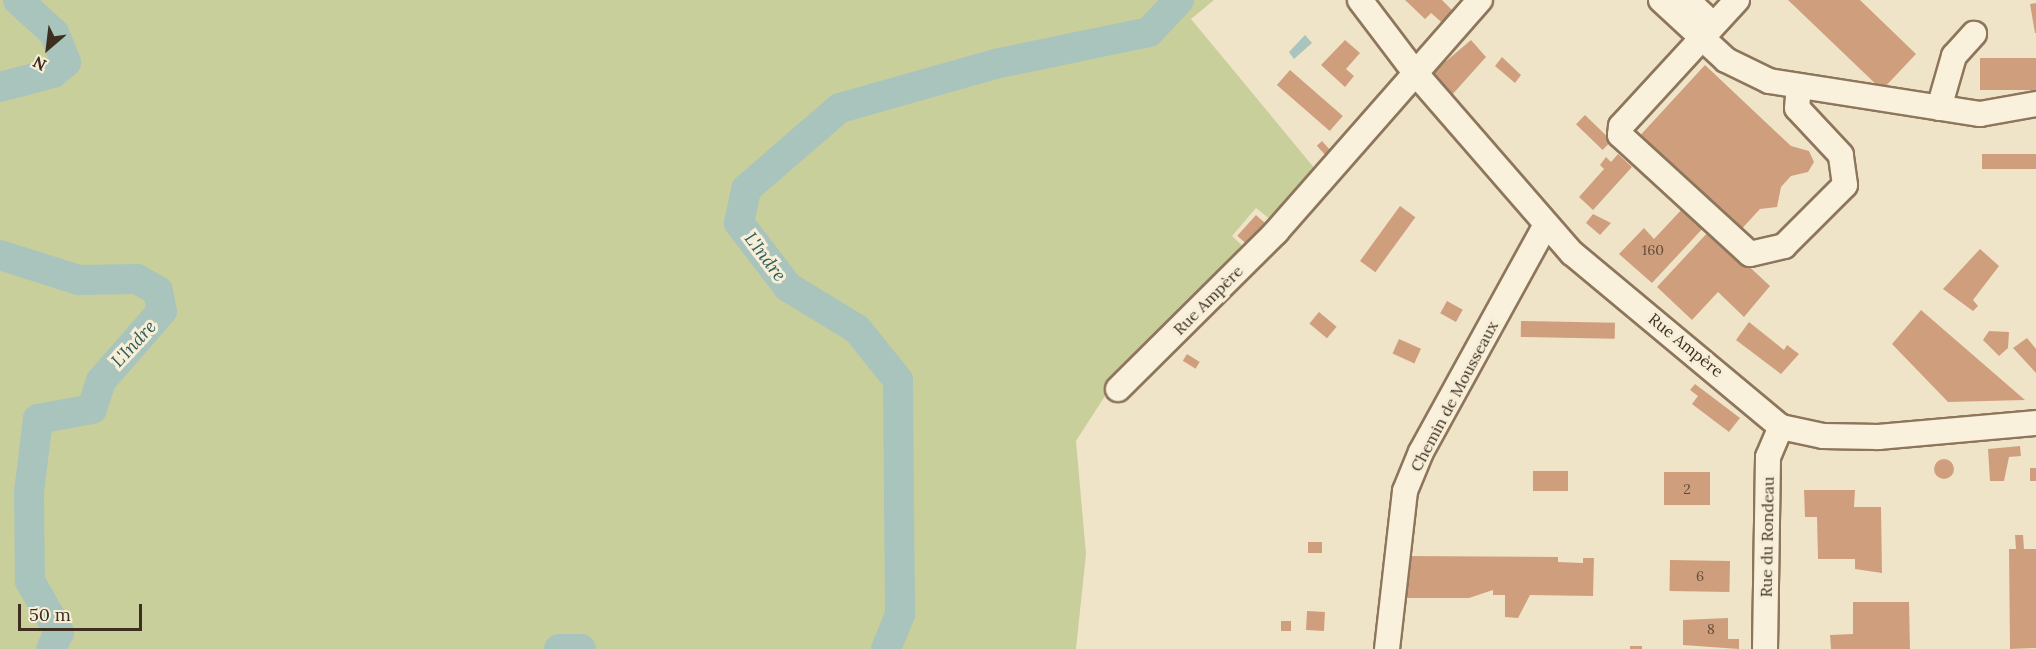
<!DOCTYPE html>
<meta charset="utf-8">
<style>
body{margin:0}
#map{position:relative;width:2036px;height:649px;overflow:hidden;background:#f0e4c8;font-family:Lora,serif}
div>[style]{position:absolute}
.green>*{inset:0;background:#c9cf9b}
.water>*{inset:0;background:#a9c4bc}
.river>*{height:30px;margin:-15px;padding:0 15px;transform-origin:15px;border-radius:15px;background:#a9c4bc}
.building>*{inset:0;background:#cf9f7d;transform-origin:0 0}
.round{border-radius:50%}
.roads{filter:drop-shadow(2px 0 #8d765c) drop-shadow(-2px 0 #8d765c) drop-shadow(0 2px #8d765c) drop-shadow(0 -2px #8d765c)}
.minor>*{height:24px;margin:-12px;padding:0 12px;transform-origin:12px;border-radius:12px;background:#faf1dc}
span{translate:-50% -50%;white-space:nowrap;text-align:center;line-height:1.15;-webkit-text-stroke:6px #f7eed8;paint-order:stroke}
.number-label{font-size:14px;color:#624a37}
.number-label span{-webkit-text-stroke-width:0}
.street-label{font-size:16px;color:#3d2e20}
.water-label{font-size:18px;color:#2f5d5a;font-style:italic}
.north{position:absolute;left:18px;top:18px;width:60px;height:60px;-webkit-text-stroke:4px #f7eed8;paint-order:stroke;rotate:208deg;font-size:16px;font-weight:700;line-height:24px;text-align:center;color:#3d2e20}
.north::after{content:'';display:block;margin:auto;width:21px;height:27px;background:#3d2e20;clip-path:polygon(50% 0,100% 100%,50% 72%,0 100%)}
.scale{position:absolute;left:18px;top:604px;width:124px;height:27px;box-sizing:border-box;border:3px solid #3d2e20;border-top:0;padding-left:8px;font-size:18px;line-height:21px;white-space:nowrap;color:#3d2e20;-webkit-text-stroke:4px #f7eed8;paint-order:stroke}
</style>
<div id="map">
<div class="green">
<i style="clip-path:polygon(0 0,1214px 0,1191px 19px,1321px 176px,1275px 223px,1256px 208px,1232px 236px,1249px 252px,1114px 382px,1076px 441px,1086px 554px,1076px 649px,0 649px)"></i>
</div>
<div class="water">
<i style="clip-path:polygon(1305px 35px,1312px 43px,1294px 59px,1289px 52px)"></i>
</div>
<div class="river">
<i style="left:0;top:87px;width:55px;rotate:-14.8deg"></i>
<i style="left:53px;top:73px;width:17px;rotate:-40deg"></i>
<i style="left:66px;top:62px;width:31px;rotate:-112deg"></i>
<i style="left:54px;top:33px;width:49px;rotate:-137.5deg"></i>
<i style="left:0;top:255px;width:83px;rotate:17.6deg"></i>
<i style="left:79px;top:280px;width:58px;rotate:-1deg"></i>
<i style="left:137px;top:279px;width:24px;rotate:30deg"></i>
<i style="left:158px;top:291px;width:20px;rotate:79deg"></i>
<i style="left:162px;top:311px;width:93px;rotate:131.1deg"></i>
<i style="left:101px;top:381px;width:29px;rotate:108deg"></i>
<i style="left:92px;top:409px;width:55px;rotate:169.5deg"></i>
<i style="left:38px;top:419px;width:74px;rotate:97deg"></i>
<i style="left:29px;top:492px;width:89px;rotate:89.4deg"></i>
<i style="left:30px;top:581px;width:59px;rotate:60.4deg"></i>
<i style="left:59px;top:632px;width:19px;rotate:115deg"></i>
<i style="left:559px;top:649px;width:22px"></i>
<i style="left:886px;top:649px;width:38px;rotate:-68deg"></i>
<i style="left:900px;top:614px;width:234px;rotate:-90.5deg"></i>
<i style="left:898px;top:380px;width:65px;rotate:-128.8deg"></i>
<i style="left:857px;top:329px;width:81px;rotate:-148.7deg"></i>
<i style="left:788px;top:287px;width:81px;rotate:-127.4deg"></i>
<i style="left:739px;top:223px;width:35px;rotate:-78deg"></i>
<i style="left:746px;top:189px;width:124px;rotate:-40.8deg"></i>
<i style="left:840px;top:108px;width:161px;rotate:-15.8deg"></i>
<i style="left:995px;top:64px;width:157px;rotate:-11.7deg"></i>
<i style="left:1149px;top:32px;width:44px;rotate:-46.8deg"></i>
</div>
<div class="building">
<i style="clip-path:polygon(1405px 0,1442px 0,1457px 15px,1447px 27px,1431px 13px,1425px 19px)"></i>
<i style="clip-path:polygon(1788px 0,1860px 0,1916px 54px,1882px 90px)"></i>
<i style="clip-path:polygon(2036px 3px,2036px 33px,2035px 33px,2030px 4px)"></i>
<i style="clip-path:polygon(1345px 40px,1360px 53px,1346px 69px,1354px 76px,1345px 87px,1321px 65px)"></i>
<i style="clip-path:polygon(1471px 40px,1486px 57px,1451px 96px,1431px 74px)"></i>
<i style="clip-path:polygon(1502px 57px,1521px 75px,1515px 83px,1495px 66px)"></i>
<i style="left:2036px;top:58px;width:32px;height:56px;rotate:90deg"></i>
<i style="clip-path:polygon(1705px 65px,1791px 146px,1809px 151px,1814px 162px,1808px 172px,1791px 176px,1781px 187px,1777px 207px,1760px 209px,1736px 235px,1635px 141px)"></i>
<i style="left:1290px;top:70px;width:70px;height:20px;rotate:41deg"></i>
<i style="left:1585px;top:115px;width:37px;height:13px;rotate:44deg"></i>
<i style="left:1322px;top:141px;width:13px;height:7px;rotate:48deg"></i>
<i style="clip-path:polygon(1618px 154px,1632px 167px,1593px 210px,1579px 197px,1604px 169px,1600px 165px,1606px 157px,1611px 162px)"></i>
<i style="left:2036px;top:154px;width:15px;height:54px;rotate:90deg"></i>
<i style="left:1400px;top:206px;width:19px;height:68px;rotate:36deg"></i>
<i style="clip-path:polygon(1684px 207px,1705px 226px,1652px 283px,1619px 254px,1644px 228px,1654px 239px)"></i>
<i style="clip-path:polygon(1593px 214px,1611px 223px,1600px 235px,1586px 223px)"></i>
<i style="left:1256px;top:215px;width:15px;height:28px;rotate:42deg"></i>
<i style="clip-path:polygon(1710px 230px,1770px 286px,1744px 317px,1718px 292px,1692px 320px,1657px 287px)"></i>
<i style="clip-path:polygon(1980px 249px,1999px 266px,1973px 300px,1978px 306px,1973px 311px,1943px 289px)"></i>
<i style="left:1447px;top:301px;width:18px;height:14px;rotate:29deg"></i>
<i style="clip-path:polygon(1921px 310px,2025px 400px,1948px 402px,1892px 344px)"></i>
<i style="left:1319px;top:312px;width:23px;height:15px;rotate:40deg"></i>
<i style="left:1521px;top:321px;width:94px;height:16px;rotate:1deg"></i>
<i style="clip-path:polygon(1749px 322px,1784px 350px,1787px 345px,1799px 354px,1781px 374px,1736px 340px)"></i>
<i style="clip-path:polygon(1989px 331px,2009px 332px,2008px 348px,1999px 356px,1983px 340px)"></i>
<i style="clip-path:polygon(2027px 338px,2036px 349px,2036px 373px,2013px 348px)"></i>
<i style="left:1399px;top:339px;width:24px;height:16px;rotate:24deg"></i>
<i style="left:1187px;top:354px;width:15px;height:8px;rotate:32deg"></i>
<i style="clip-path:polygon(1695px 384px,1740px 418px,1729px 432px,1692px 404px,1698px 396px,1690px 390px)"></i>
<i style="clip-path:polygon(2020px 446px,2021px 456px,2009px 457px,2004px 481px,1990px 481px,1988px 449px)"></i>
<i class="round" style="left:1934px;top:459px;width:20px;height:20px"></i>
<i style="left:2030px;top:468px;width:6px;height:13px"></i>
<i style="left:1533px;top:471px;width:35px;height:20px"></i>
<i style="left:1664px;top:472px;width:46px;height:33px"></i>
<i style="clip-path:polygon(1804px 490px,1855px 490px,1854px 507px,1881px 507px,1882px 573px,1855px 569px,1855px 559px,1818px 559px,1817px 517px,1805px 517px)"></i>
<i style="clip-path:polygon(2015px 535px,2023px 535px,2024px 549px,2036px 549px,2036px 648px,2010px 649px,2009px 549px,2016px 549px)"></i>
<i style="left:1308px;top:542px;width:14px;height:11px"></i>
<i style="clip-path:polygon(1405px 556px,1558px 557px,1558px 562px,1583px 563px,1583px 558px,1594px 558px,1593px 596px,1530px 595px,1518px 618px,1505px 617px,1505px 595px,1493px 595px,1493px 590px,1469px 598px,1404px 598px)"></i>
<i style="left:1670px;top:560px;width:60px;height:31px;rotate:1deg"></i>
<i style="clip-path:polygon(1853px 602px,1909px 602px,1910px 649px,1831px 649px,1830px 635px,1853px 634px)"></i>
<i style="left:1307px;top:611px;width:18px;height:19px;rotate:3deg"></i>
<i style="clip-path:polygon(1728px 618px,1728px 639px,1739px 639px,1739px 649px,1683px 645px,1683px 620px)"></i>
<i style="left:1281px;top:621px;width:10px;height:10px"></i>
<i style="left:1630px;top:646px;width:12px;height:3px"></i>
</div>
<div class="roads">
<div class="minor">
<i style="left:1360px;top:0;width:94px;rotate:52.8deg"></i>
<i style="left:1417px;top:75px;width:236px;rotate:49deg"></i>
<i style="left:1572px;top:253px;width:272px;rotate:39.8deg"></i>
<i style="left:1781px;top:427px;width:43px;rotate:12.1deg"></i>
<i style="left:1823px;top:436px;width:56px;rotate:1deg"></i>
<i style="left:1879px;top:437px;width:158px;rotate:-5.1deg"></i>
<i style="left:1661px;top:0;width:88px;rotate:42.7deg"></i>
<i style="left:1726px;top:60px;width:48px;rotate:26deg"></i>
<i style="left:1769px;top:81px;width:214px;rotate:8.9deg"></i>
<i style="left:1980px;top:114px;width:57px;rotate:-10.1deg"></i>
<i style="left:1687px;top:0;width:22px;rotate:43deg"></i>
<i style="left:1737px;top:0;width:171px;rotate:132.6deg"></i>
<i style="left:1621px;top:126px;width:9px;rotate:96deg"></i>
<i style="left:1620px;top:135px;width:176px;rotate:42.5deg"></i>
<i style="left:1750px;top:254px;width:35px;rotate:-13deg"></i>
<i style="left:1784px;top:246px;width:86px;rotate:-45deg"></i>
<i style="left:1845px;top:185px;width:30px;rotate:-98deg"></i>
<i style="left:1841px;top:155px;width:64px;rotate:-133.1deg"></i>
<i style="left:1797px;top:108px;width:22px;rotate:-85deg"></i>
<i style="left:1939px;top:108px;width:54px;rotate:-73.9deg"></i>
<i style="left:1954px;top:56px;width:30px;rotate:-48deg"></i>
<i style="left:1118px;top:389px;width:223px;rotate:-44.8deg"></i>
<i style="left:1276px;top:232px;width:309px;rotate:-48.7deg"></i>
<i style="left:1387px;top:649px;width:159px;rotate:-83.5deg"></i>
<i style="left:1405px;top:491px;width:42px;rotate:-67.7deg"></i>
<i style="left:1421px;top:452px;width:259px;rotate:-61.2deg"></i>
<i style="left:1765px;top:649px;width:192px;rotate:-89.1deg"></i>
<i style="left:1768px;top:457px;width:33px;rotate:-67deg"></i>
</div>
</div>
<div class="number-label">
<span style="left:1653px;top:250px">160</span>
<span style="left:1687px;top:489px">2</span>
<span style="left:1700px;top:576px">6</span>
<span style="left:1711px;top:629px">8</span>
</div>
<div class="street-label">
<span style="left:1208px;top:300px;rotate:-45deg">Rue Ampère</span>
<span style="left:1686px;top:345px;rotate:39deg">Rue Ampère</span>
<span style="left:1454px;top:396px;rotate:-62deg">Chemin de Mousseaux</span>
<span style="left:1767px;top:537px;rotate:-89deg">Rue du Rondeau</span>
</div>
<div class="water-label">
<span style="left:765px;top:257px;rotate:53deg">L'Indre</span>
<span style="left:134px;top:344px;rotate:-47deg">L'Indre</span>
</div>
<div class="north">N</div>
<div class="scale">50 m</div>
</div>
